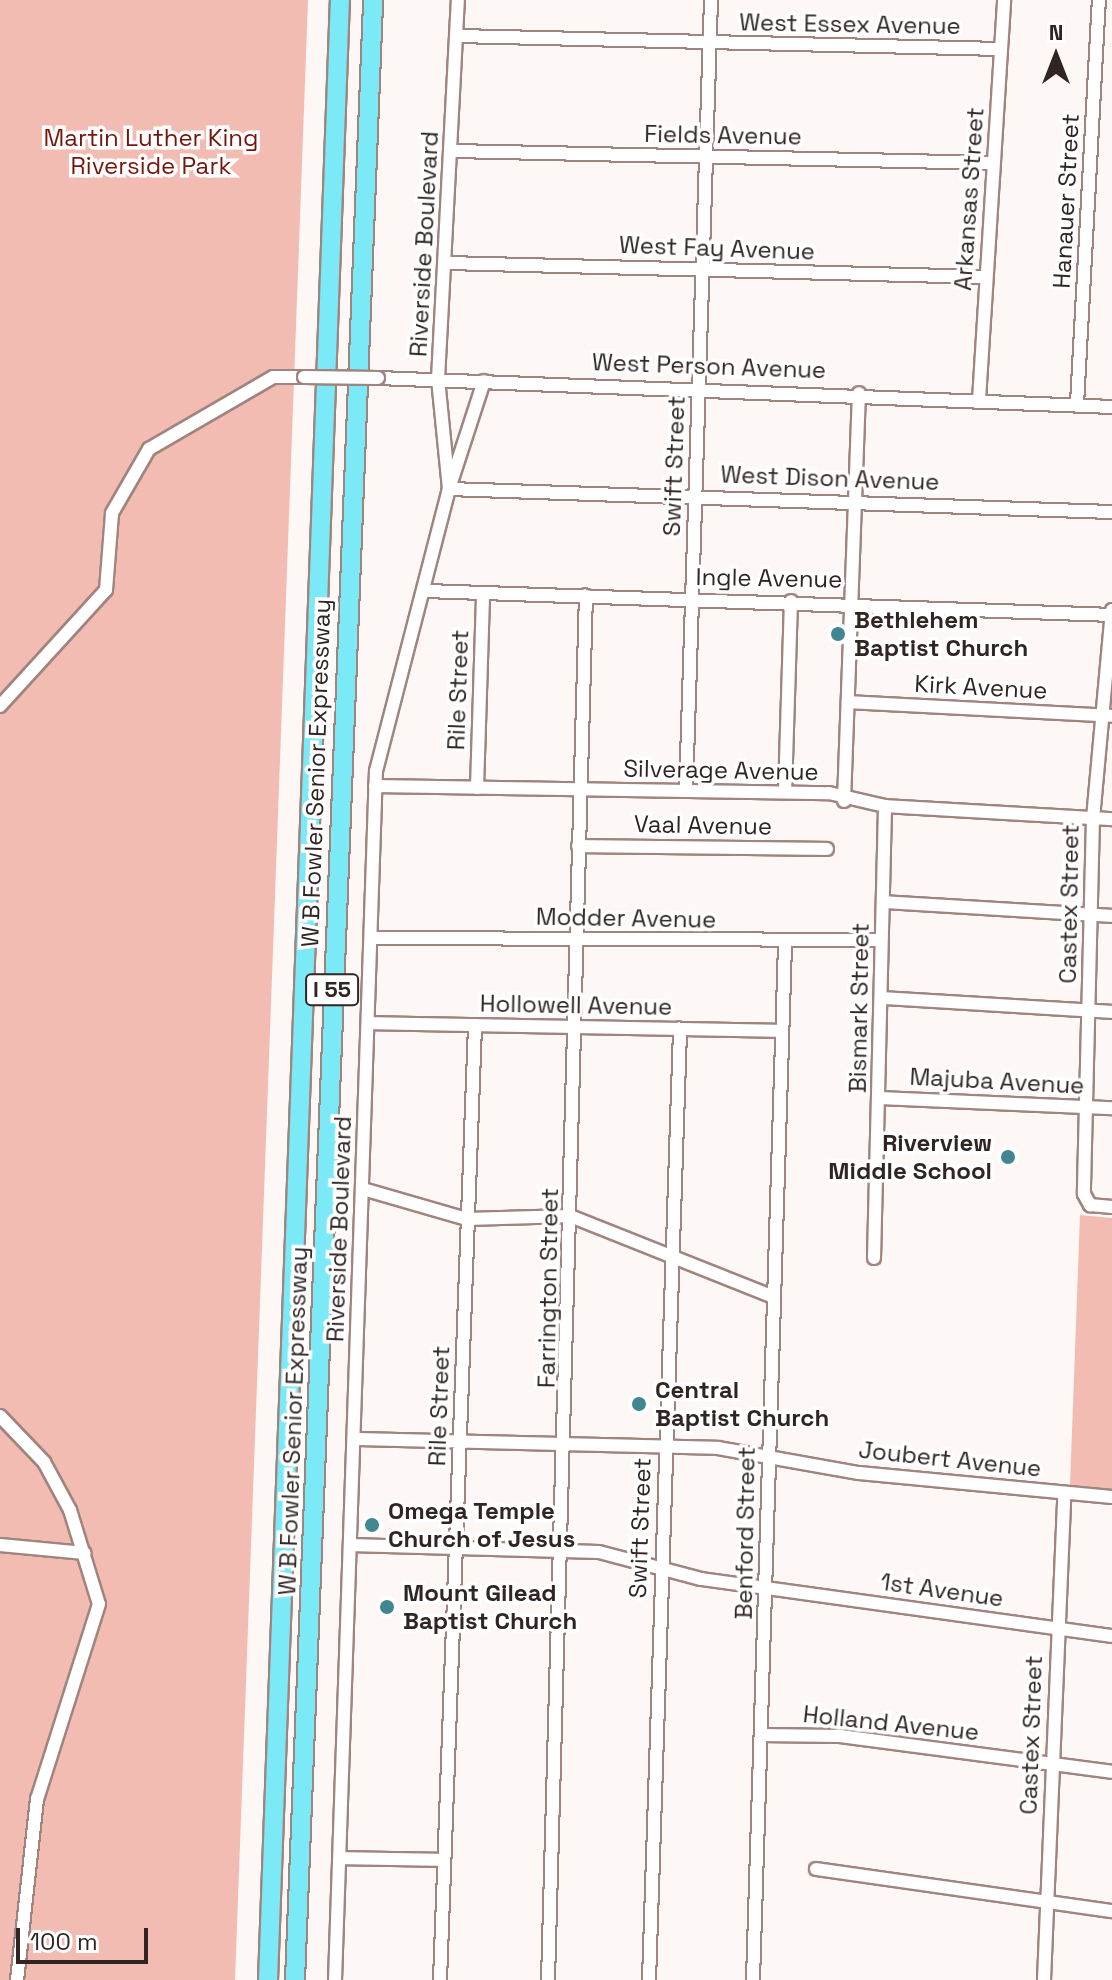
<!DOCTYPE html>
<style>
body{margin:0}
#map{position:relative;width:1112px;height:1980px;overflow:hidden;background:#fdf7f5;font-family:"Space Grotesk",sans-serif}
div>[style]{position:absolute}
.green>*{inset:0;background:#f2bcb2}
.roads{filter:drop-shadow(2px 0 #a0847f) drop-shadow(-2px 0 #a0847f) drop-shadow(0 2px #a0847f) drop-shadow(0 -2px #a0847f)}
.minor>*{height:12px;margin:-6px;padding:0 6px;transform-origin:6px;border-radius:6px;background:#fff}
.highway>*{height:18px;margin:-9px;padding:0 9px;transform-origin:9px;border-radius:9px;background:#7be9f6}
.bridges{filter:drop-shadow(2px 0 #a0847f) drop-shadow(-2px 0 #a0847f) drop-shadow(0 2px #a0847f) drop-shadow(0 -2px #a0847f)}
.minor-bridge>*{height:12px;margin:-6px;padding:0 6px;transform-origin:6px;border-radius:6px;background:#fff}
.dots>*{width:22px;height:22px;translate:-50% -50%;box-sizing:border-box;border:4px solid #fff;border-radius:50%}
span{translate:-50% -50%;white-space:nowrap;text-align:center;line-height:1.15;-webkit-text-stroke:7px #fff;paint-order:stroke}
.shield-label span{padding:2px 6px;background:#fff;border:2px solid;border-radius:6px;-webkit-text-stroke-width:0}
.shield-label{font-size:22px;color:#302523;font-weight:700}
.street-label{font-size:24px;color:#302523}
.park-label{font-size:24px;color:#74160b}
.poi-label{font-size:24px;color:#302523;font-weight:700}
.left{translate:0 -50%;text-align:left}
.right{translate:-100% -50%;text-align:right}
.north{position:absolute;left:1016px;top:16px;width:80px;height:80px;-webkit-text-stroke:6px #fff;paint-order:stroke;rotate:0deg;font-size:22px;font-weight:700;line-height:32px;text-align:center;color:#302523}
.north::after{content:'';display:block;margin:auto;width:28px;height:36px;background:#302523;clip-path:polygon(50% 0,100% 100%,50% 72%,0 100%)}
.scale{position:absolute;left:16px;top:1928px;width:132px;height:36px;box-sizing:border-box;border:4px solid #302523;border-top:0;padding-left:10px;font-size:24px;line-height:28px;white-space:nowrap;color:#302523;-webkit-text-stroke:6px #fff;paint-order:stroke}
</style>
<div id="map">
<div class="green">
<i style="clip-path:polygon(0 0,308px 0,235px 1980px,0 1980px)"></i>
<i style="clip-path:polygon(1080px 1215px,1112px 1218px,1112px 1490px,1070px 1486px)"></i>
</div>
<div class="roads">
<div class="minor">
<i style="left:457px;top:36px;width:544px;rotate:1.37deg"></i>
<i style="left:453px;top:151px;width:540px;rotate:1.27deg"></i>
<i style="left:447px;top:263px;width:539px;rotate:1.49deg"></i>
<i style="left:378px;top:378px;width:735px;rotate:2.26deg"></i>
<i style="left:484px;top:381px;width:114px;rotate:108deg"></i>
<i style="left:449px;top:489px;width:663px;rotate:1.99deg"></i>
<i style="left:979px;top:400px;width:401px;rotate:-86.4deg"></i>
<i style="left:1077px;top:404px;width:405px;rotate:-86.9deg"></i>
<i style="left:426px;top:591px;width:686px;rotate:2deg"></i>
<i style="left:1112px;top:610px;width:209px;rotate:95.2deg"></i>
<i style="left:1093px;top:818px;width:376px;rotate:91.4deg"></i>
<i style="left:1084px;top:1194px;width:13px;rotate:61deg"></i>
<i style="left:1090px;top:1205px;width:22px;rotate:5deg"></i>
<i style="left:848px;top:702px;width:264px;rotate:3deg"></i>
<i style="left:0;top:706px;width:157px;rotate:-47.6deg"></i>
<i style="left:106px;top:590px;width:77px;rotate:-85.5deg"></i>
<i style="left:112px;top:513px;width:74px;rotate:-60deg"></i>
<i style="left:149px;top:449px;width:143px;rotate:-30.1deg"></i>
<i style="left:273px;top:377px;width:31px"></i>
<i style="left:375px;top:786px;width:454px;rotate:0.9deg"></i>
<i style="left:829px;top:793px;width:57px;rotate:13.1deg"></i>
<i style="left:885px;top:806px;width:227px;rotate:3.3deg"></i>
<i style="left:477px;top:788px;width:194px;rotate:-88.2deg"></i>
<i style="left:686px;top:791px;width:791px;rotate:-88.19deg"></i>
<i style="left:785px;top:792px;width:191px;rotate:-88.2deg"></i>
<i style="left:844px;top:801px;width:408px;rotate:-87.9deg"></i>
<i style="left:578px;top:846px;width:249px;rotate:0.7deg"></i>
<i style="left:883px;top:902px;width:229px;rotate:3.5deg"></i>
<i style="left:371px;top:938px;width:510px;rotate:0.22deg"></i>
<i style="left:883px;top:998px;width:229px;rotate:3.5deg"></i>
<i style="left:369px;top:1023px;width:413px;rotate:1.1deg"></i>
<i style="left:880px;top:1098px;width:232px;rotate:2.5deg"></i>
<i style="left:363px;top:1189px;width:108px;rotate:16.1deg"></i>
<i style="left:467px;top:1219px;width:103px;rotate:-1.7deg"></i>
<i style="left:570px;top:1216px;width:219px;rotate:21.7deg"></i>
<i style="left:874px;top:1258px;width:452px;rotate:-88.6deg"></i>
<i style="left:0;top:1416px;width:64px;rotate:46.3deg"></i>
<i style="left:44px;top:1462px;width:55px;rotate:61.6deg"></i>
<i style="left:70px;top:1510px;width:98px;rotate:72.9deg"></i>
<i style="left:99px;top:1604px;width:205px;rotate:107.6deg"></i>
<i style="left:37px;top:1799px;width:182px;rotate:96.3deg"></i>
<i style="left:354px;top:1439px;width:364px;rotate:1.4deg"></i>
<i style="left:718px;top:1448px;width:143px;rotate:10.1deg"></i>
<i style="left:859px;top:1473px;width:254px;rotate:5.4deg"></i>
<i style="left:0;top:1545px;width:85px;rotate:5.4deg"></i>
<i style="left:350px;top:1545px;width:249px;rotate:1.6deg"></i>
<i style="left:599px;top:1552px;width:106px;rotate:14.8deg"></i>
<i style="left:701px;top:1579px;width:415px;rotate:7.9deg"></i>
<i style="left:761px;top:1735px;width:79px;rotate:0.7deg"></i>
<i style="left:840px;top:1736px;width:274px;rotate:7.5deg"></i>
<i style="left:340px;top:1858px;width:104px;rotate:1.1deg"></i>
<i style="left:816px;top:1869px;width:299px;rotate:8.1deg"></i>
<i style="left:335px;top:1980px;width:1210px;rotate:-88.06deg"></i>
<i style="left:376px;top:771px;width:291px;rotate:-75.5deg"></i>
<i style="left:449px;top:489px;width:111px;rotate:-95.7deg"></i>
<i style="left:438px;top:379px;width:380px;rotate:-87deg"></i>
<i style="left:440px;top:1980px;width:956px;rotate:-87.9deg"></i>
<i style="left:548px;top:1980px;width:1385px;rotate:-88.43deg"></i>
<i style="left:649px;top:1980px;width:952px;rotate:-88.13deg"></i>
<i style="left:753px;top:1980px;width:1037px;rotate:-88.23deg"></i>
<i style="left:1044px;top:1980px;width:487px;rotate:-87.6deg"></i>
</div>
<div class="highway">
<i style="left:268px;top:1980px;width:1981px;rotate:-87.92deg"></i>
<i style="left:295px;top:1980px;width:1982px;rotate:-87.74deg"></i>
</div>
</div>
<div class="bridges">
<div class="minor-bridge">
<i style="left:304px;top:377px;width:74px;rotate:0.8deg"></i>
</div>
</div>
<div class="dots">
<i style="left:838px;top:634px;background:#40878f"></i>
<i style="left:1008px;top:1157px;background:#40878f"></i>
<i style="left:639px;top:1404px;background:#40878f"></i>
<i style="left:372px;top:1525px;background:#40878f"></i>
<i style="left:387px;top:1607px;background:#40878f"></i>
</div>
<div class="shield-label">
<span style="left:332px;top:990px">I 55</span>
</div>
<div class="street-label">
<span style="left:850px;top:24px;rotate:1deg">West Essex Avenue</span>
<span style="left:723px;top:135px;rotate:1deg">Fields Avenue</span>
<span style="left:969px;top:199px;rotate:-86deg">Arkansas Street</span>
<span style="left:1066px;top:201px;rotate:-87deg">Hanauer Street</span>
<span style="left:424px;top:244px;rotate:-87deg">Riverside Boulevard</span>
<span style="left:717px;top:248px;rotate:2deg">West Fay Avenue</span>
<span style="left:709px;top:366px;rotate:2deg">West Person Avenue</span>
<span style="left:674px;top:466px;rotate:-88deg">Swift Street</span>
<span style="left:830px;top:478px;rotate:2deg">West Dison Avenue</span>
<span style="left:769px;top:578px;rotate:1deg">Ingle Avenue</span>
<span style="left:981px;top:687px;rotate:3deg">Kirk Avenue</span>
<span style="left:458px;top:690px;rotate:-88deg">Rile Street</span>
<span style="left:721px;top:770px;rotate:1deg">Silverage Avenue</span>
<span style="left:316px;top:773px;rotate:-88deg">W B Fowler Senior Expressway</span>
<span style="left:703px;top:825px;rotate:1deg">Vaal Avenue</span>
<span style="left:1069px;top:904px;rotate:-89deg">Castex Street</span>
<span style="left:626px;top:918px;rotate:1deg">Modder Avenue</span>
<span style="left:576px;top:1005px;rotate:1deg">Hollowell Avenue</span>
<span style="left:859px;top:1008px;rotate:-89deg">Bismark Street</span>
<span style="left:997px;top:1081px;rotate:3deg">Majuba Avenue</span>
<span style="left:339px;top:1229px;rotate:-88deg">Riverside Boulevard</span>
<span style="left:548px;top:1288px;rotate:-89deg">Farrington Street</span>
<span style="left:439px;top:1406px;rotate:-88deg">Rile Street</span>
<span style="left:293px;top:1421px;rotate:-88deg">W B Fowler Senior Expressway</span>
<span style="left:950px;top:1459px;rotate:6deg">Joubert Avenue</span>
<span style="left:640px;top:1528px;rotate:-88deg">Swift Street</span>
<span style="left:745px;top:1533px;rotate:-89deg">Benford Street</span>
<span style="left:942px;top:1590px;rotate:8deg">1st Avenue</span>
<span style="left:891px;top:1723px;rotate:6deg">Holland Avenue</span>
<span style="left:1031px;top:1735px;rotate:-88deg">Castex Street</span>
</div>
<div class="park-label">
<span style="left:151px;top:152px">Martin Luther King<br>Riverside Park</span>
</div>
<div class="poi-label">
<span class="left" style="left:854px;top:634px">Bethlehem<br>Baptist Church</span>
<span class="right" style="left:992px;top:1157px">Riverview<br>Middle School</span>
<span class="left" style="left:655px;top:1404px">Central<br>Baptist Church</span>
<span class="left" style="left:388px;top:1525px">Omega Temple<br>Church of Jesus</span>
<span class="left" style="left:403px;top:1607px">Mount Gilead<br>Baptist Church</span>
</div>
<div class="north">N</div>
<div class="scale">100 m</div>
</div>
